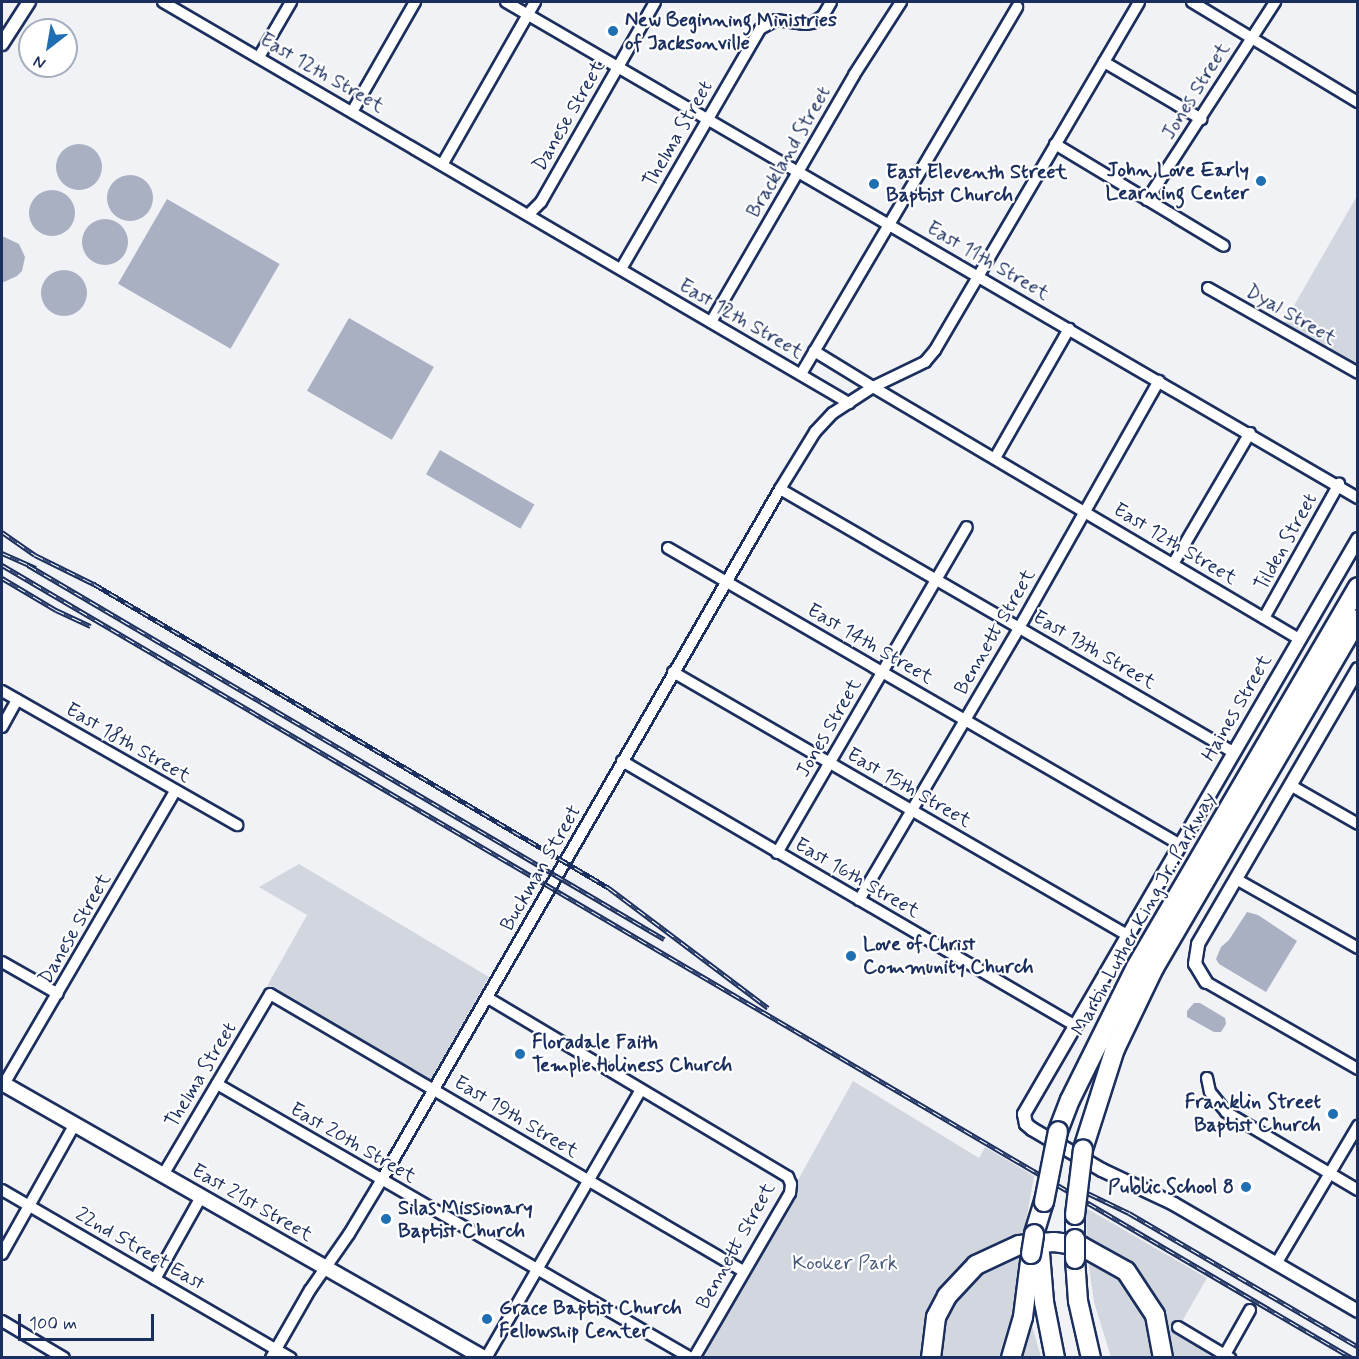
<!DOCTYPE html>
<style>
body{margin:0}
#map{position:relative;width:1359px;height:1359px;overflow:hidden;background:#f1f2f5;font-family:Mynerve,sans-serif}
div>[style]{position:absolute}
.green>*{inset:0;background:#d2d6df}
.water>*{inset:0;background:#a8b0c2;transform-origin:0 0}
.round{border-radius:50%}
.roads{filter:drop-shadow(2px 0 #1b2f5e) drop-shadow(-2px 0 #1b2f5e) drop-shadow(0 2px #1b2f5e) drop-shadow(0 -2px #1b2f5e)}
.minor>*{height:10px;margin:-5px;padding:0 5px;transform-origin:5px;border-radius:5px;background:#fff}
.tertiary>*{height:12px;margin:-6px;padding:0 6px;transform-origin:6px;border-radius:6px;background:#fff}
.secondary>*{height:14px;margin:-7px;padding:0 7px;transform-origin:7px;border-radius:7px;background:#fff}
.motorway>*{height:18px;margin:-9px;padding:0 9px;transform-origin:9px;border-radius:9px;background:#fff}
.rail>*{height:5px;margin-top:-2.5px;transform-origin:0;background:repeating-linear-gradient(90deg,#fff 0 9px,#1b2f5e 0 18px);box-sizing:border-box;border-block:2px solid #1b2f5e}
.bridges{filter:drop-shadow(2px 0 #1b2f5e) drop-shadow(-2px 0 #1b2f5e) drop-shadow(0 2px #1b2f5e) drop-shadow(0 -2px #1b2f5e)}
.motorway-bridge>*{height:18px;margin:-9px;padding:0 9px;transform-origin:9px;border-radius:9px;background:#fff}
.dots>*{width:16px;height:16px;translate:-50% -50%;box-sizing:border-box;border:3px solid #fff;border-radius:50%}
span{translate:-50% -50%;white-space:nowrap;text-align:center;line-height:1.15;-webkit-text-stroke:4.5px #fff;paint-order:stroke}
.poi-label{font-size:20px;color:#1b2f5e;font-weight:700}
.left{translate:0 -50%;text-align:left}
.right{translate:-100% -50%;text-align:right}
.street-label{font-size:20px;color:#1b2f5e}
.park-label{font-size:20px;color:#49597e}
.frame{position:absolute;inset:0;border:3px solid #1b2f5e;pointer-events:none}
.north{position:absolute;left:18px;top:18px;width:60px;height:60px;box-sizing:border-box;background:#fff;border:2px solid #a4acbf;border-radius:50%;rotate:211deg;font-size:16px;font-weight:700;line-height:24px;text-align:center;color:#1b2f5e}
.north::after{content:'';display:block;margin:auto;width:21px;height:27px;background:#1f6fb2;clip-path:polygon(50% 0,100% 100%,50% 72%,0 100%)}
.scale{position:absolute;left:18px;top:1314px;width:136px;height:27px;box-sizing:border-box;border:3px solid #1b2f5e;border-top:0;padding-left:8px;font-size:18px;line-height:21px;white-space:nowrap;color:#1b2f5e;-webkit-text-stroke:4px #fff;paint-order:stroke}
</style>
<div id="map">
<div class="green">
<i style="clip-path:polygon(1357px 196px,1357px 365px,1284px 323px)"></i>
<i style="clip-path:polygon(299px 864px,489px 977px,429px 1082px,267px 986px,307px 915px,259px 887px)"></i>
<i style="clip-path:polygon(853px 1081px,979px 1158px,985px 1147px,1034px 1176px,1023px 1239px,972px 1265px,924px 1357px,699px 1358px)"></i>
<i style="clip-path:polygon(1086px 1208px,1207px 1278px,1176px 1332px,1212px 1357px,1168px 1357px,1119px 1257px,1087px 1244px)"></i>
<i style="clip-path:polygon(1022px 1254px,1005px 1357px,935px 1358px,945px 1314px,969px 1279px,1002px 1258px)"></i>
<i style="clip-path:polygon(1088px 1260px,1117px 1279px,1121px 1276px,1144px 1304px,1159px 1357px,1111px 1357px,1094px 1302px)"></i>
<i style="clip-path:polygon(1030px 1319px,1041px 1357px,1016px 1358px)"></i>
</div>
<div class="water">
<i class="round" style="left:56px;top:144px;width:46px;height:46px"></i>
<i class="round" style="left:107px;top:175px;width:46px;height:46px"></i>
<i class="round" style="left:29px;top:190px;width:46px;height:46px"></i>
<i style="left:167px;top:199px;width:130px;height:98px;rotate:30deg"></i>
<i class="round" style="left:82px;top:219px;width:46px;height:46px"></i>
<i style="clip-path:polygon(2px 236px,19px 244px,25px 257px,22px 271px,17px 276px,4px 282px,2px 282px)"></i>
<i class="round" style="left:41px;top:270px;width:46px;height:46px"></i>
<i style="left:349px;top:318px;width:98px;height:84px;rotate:30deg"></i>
<i style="left:440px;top:450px;width:109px;height:28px;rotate:30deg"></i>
<i style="clip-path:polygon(1247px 912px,1258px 915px,1297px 941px,1266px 992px,1219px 964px,1216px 959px,1221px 947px,1229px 940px)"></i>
<i style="clip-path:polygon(1194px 1003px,1200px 1003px,1225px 1018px,1226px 1024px,1221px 1032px,1214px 1032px,1187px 1017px,1187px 1011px)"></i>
</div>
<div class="roads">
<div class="minor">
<i style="left:163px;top:2px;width:795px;rotate:30.31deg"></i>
<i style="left:506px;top:2px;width:986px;rotate:30.21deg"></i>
<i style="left:1192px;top:2px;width:194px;rotate:31.1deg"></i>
<i style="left:259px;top:57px;width:64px;rotate:-59.8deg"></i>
<i style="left:1104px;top:62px;width:113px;rotate:30.4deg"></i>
<i style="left:352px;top:112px;width:127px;rotate:-60.2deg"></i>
<i style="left:1055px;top:144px;width:197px;rotate:31.1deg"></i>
<i style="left:442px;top:165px;width:188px;rotate:-60.3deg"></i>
<i style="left:1147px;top:200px;width:236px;rotate:-57.1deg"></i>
<i style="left:528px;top:215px;width:18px;rotate:-45deg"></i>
<i style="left:541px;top:202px;width:230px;rotate:-60.3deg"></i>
<i style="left:621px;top:269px;width:277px;rotate:-59.9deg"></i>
<i style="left:760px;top:29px;width:18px;rotate:-29deg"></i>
<i style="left:776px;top:20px;width:29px;rotate:8deg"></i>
<i style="left:805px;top:24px;width:7px;rotate:-8deg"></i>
<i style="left:812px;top:23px;width:13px;rotate:-32deg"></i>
<i style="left:823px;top:16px;width:16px;rotate:-60deg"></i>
<i style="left:1208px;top:288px;width:172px;rotate:29.5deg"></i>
<i style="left:711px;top:322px;width:285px;rotate:-59.9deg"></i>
<i style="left:854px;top:75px;width:87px;rotate:-57.2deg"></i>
<i style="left:814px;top:351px;width:69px;rotate:31.4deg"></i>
<i style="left:873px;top:387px;width:58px;rotate:-25.7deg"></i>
<i style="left:925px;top:362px;width:16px;rotate:-50deg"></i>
<i style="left:935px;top:350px;width:403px;rotate:-59.6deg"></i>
<i style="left:801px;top:374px;width:426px;rotate:-59.5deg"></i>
<i style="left:995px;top:458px;width:149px;rotate:-60.2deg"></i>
<i style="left:780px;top:489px;width:524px;rotate:30.14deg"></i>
<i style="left:668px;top:548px;width:591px;rotate:30.08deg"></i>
<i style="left:1173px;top:564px;width:152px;rotate:-59.6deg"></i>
<i style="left:1264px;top:618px;width:154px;rotate:-60.8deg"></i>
<i style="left:673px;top:672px;width:525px;rotate:30.08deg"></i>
<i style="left:2px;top:691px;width:271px;rotate:29.7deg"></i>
<i style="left:2px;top:727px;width:31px;rotate:-61deg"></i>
<i style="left:622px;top:761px;width:523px;rotate:30.29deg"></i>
<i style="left:1290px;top:785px;width:78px;rotate:29.8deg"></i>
<i style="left:777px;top:853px;width:377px;rotate:-59.8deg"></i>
<i style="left:1236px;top:879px;width:140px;rotate:29.5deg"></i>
<i style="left:859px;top:900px;width:316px;rotate:-59.5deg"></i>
<i style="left:1019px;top:628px;width:284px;rotate:-60.5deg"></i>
<i style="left:2px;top:962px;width:64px;rotate:29.7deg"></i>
<i style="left:1206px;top:982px;width:175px;rotate:29.8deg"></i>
<i style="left:488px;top:998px;width:349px;rotate:30.8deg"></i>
<i style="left:788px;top:1177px;width:8px;rotate:67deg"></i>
<i style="left:791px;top:1184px;width:9px;rotate:96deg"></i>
<i style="left:790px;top:1193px;width:191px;rotate:120.2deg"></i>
<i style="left:1207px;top:1078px;width:14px;rotate:78deg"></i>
<i style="left:1210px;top:1092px;width:26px;rotate:51deg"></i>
<i style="left:1226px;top:1112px;width:153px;rotate:30.6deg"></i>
<i style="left:4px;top:1084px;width:339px;rotate:-59.7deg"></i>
<i style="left:217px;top:1084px;width:547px;rotate:30.03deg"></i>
<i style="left:163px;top:1175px;width:210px;rotate:-59.4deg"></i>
<i style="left:270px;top:994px;width:548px;rotate:30.35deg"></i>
<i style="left:2px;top:1190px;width:334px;rotate:30.2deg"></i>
<i style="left:2px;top:1254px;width:149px;rotate:-60.7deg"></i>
<i style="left:1276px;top:1264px;width:161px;rotate:-59.3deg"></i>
<i style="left:155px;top:1279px;width:94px;rotate:-60.7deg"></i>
<i style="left:2px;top:1321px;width:72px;rotate:30.8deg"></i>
<i style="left:1178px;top:1327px;width:61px;rotate:30.8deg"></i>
<i style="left:271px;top:1358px;width:78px;rotate:-60.2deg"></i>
<i style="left:310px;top:1290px;width:68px;rotate:-55.1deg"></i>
<i style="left:349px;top:1234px;width:62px;rotate:-58.9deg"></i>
<i style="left:381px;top:1181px;width:799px;rotate:-60.03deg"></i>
<i style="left:780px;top:489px;width:67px;rotate:-58.4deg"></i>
<i style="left:815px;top:432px;width:26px;rotate:-47deg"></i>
<i style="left:833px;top:413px;width:48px;rotate:-33deg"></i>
<i style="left:873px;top:387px;width:495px;rotate:30.6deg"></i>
<i style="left:486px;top:1358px;width:310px;rotate:-60deg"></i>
<i style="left:1223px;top:1358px;width:55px;rotate:-60.6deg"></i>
</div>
<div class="tertiary">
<i style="left:2px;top:44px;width:50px;rotate:-57.3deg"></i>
<i style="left:1358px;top:539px;width:665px;rotate:120.15deg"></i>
<i style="left:1024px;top:1114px;width:10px;rotate:79deg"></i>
<i style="left:1026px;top:1124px;width:8px;rotate:40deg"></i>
<i style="left:1032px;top:1129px;width:81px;rotate:30.4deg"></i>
<i style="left:1102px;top:1170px;width:80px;rotate:25.3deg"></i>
<i style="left:1174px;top:1204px;width:213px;rotate:30.2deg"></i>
<i style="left:1206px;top:982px;width:21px;rotate:-121deg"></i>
<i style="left:1195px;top:964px;width:20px;rotate:-81deg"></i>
<i style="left:1198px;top:944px;width:318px;rotate:-59.8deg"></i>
</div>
<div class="secondary">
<i style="left:2px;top:1083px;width:555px;rotate:29.71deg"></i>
</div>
<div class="motorway">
<i style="left:1058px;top:1131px;width:33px;rotate:-69deg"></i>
<i style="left:1070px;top:1100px;width:148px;rotate:-63.6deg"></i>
<i style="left:1136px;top:967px;width:440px;rotate:-59.7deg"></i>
<i style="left:1083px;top:1149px;width:105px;rotate:-72.3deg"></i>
<i style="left:1115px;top:1049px;width:90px;rotate:-64.3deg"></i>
<i style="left:1154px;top:968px;width:404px;rotate:-59.7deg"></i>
<i style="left:1075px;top:1215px;width:24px;rotate:90deg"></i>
<i style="left:1034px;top:1234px;width:34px;rotate:-73deg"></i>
<i style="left:1040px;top:1253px;width:49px;rotate:85.3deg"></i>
<i style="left:1044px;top:1302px;width:57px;rotate:78.9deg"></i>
<i style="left:1075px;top:1259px;width:42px;rotate:85.9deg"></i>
<i style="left:1078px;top:1301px;width:58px;rotate:77.2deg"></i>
<i style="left:931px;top:1358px;width:41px;rotate:-83deg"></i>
<i style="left:936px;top:1317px;width:24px;rotate:-62deg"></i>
<i style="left:947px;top:1296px;width:42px;rotate:-46.9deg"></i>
<i style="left:976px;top:1265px;width:47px;rotate:-24.9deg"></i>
<i style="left:1019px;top:1245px;width:35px;rotate:-5deg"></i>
<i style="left:1054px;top:1242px;width:27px;rotate:8deg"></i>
<i style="left:1081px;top:1246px;width:51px;rotate:29.1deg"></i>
<i style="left:1126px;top:1271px;width:53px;rotate:56.6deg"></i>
<i style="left:1155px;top:1315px;width:44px;rotate:79.5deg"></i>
<i style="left:1011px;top:1358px;width:43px;rotate:-73.7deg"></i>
<i style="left:1023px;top:1317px;width:64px;rotate:-82.8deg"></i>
</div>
</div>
<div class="rail">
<i style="left:2px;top:532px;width:40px;rotate:34.9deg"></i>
<i style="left:35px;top:555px;width:66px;rotate:26.2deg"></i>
<i style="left:94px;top:584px;width:598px;rotate:30.55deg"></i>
<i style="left:609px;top:888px;width:199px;rotate:37deg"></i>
<i style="left:2px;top:553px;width:37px;rotate:24deg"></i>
<i style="left:2px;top:565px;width:1566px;rotate:30.43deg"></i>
<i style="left:28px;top:565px;width:738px;rotate:30.46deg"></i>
<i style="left:2px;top:578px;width:63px;rotate:30.7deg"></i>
<i style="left:56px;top:610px;width:38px;rotate:25deg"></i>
<i style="left:1073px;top:1186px;width:62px;rotate:25.7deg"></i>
<i style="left:1129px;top:1213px;width:265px;rotate:30.3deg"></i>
</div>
<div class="bridges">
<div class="motorway-bridge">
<i style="left:1044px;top:1202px;width:72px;rotate:-78.8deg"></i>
<i style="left:1075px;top:1215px;width:66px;rotate:-83.1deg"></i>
<i style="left:1075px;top:1239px;width:20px;rotate:90deg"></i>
<i style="left:1031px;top:1254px;width:20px;rotate:-81deg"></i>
</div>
</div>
<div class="dots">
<i style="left:613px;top:31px;background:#1f6fb2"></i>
<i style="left:1261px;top:181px;background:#1f6fb2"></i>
<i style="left:874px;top:184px;background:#1f6fb2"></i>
<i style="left:851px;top:956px;background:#1f6fb2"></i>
<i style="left:520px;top:1054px;background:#1f6fb2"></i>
<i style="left:1333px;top:1114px;background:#1f6fb2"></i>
<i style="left:1246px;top:1187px;background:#1f6fb2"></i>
<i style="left:386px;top:1219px;background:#1f6fb2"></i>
<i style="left:487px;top:1319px;background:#1f6fb2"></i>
</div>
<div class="poi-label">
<span class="left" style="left:625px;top:32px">New Beginning Ministries<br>of Jacksonville</span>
<span class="right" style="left:1249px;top:182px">John Love Early<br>Learning Center</span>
<span class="left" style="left:886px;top:184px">East Eleventh Street<br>Baptist Church</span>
<span class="left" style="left:863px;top:956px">Love of Christ<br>Community Church</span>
<span class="left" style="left:532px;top:1054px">Floradale Faith<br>Temple Holiness Church</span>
<span class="right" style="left:1321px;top:1114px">Franklin Street<br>Baptist Church</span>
<span class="right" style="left:1234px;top:1187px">Public School 8</span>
<span class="left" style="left:398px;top:1220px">Silas Missionary<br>Baptist Church</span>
<span class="left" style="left:499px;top:1320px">Grace Baptist Church<br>Fellowship Center</span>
</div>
<div class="street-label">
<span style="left:322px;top:73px;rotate:30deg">East 12th Street</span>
<span style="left:1196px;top:91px;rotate:-58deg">Jones Street</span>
<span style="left:569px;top:116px;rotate:-60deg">Danese Street</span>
<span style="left:678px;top:134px;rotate:-60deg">Thelma Street</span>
<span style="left:789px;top:152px;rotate:-60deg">Brackland Street</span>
<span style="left:988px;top:261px;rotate:30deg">East 11th Street</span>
<span style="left:1291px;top:315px;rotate:30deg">Dyal Street</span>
<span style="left:741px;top:319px;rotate:30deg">East 12th Street</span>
<span style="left:1286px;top:542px;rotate:-61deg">Tilden Street</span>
<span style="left:1175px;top:544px;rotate:31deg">East 12th Street</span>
<span style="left:995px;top:632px;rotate:-60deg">Bennett Street</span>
<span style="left:870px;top:644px;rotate:30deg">East 14th Street</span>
<span style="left:1094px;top:650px;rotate:30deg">East 13th Street</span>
<span style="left:1237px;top:708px;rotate:-60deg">Haines Street</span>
<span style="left:829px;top:728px;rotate:-60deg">Jones Street</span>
<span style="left:128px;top:743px;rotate:30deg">East 18th Street</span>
<span style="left:909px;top:788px;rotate:30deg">East 15th Street</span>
<span style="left:541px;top:868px;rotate:-60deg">Buckman Street</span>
<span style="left:857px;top:878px;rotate:30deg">East 16th Street</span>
<span style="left:1144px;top:914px;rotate:-61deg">Martin Luther King Jr. Parkway</span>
<span style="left:75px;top:929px;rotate:-60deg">Danese Street</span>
<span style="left:201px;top:1075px;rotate:-59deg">Thelma Street</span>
<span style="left:516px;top:1117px;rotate:31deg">East 19th Street</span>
<span style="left:353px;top:1143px;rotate:30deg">East 20th Street</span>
<span style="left:252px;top:1203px;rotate:30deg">East 21st Street</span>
<span style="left:736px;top:1246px;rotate:-61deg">Bennett Street</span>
<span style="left:140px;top:1249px;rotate:30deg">22nd Street East</span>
</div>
<div class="park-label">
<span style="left:845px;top:1263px">Kooker Park</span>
</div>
<div class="frame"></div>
<div class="north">N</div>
<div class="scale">100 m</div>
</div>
